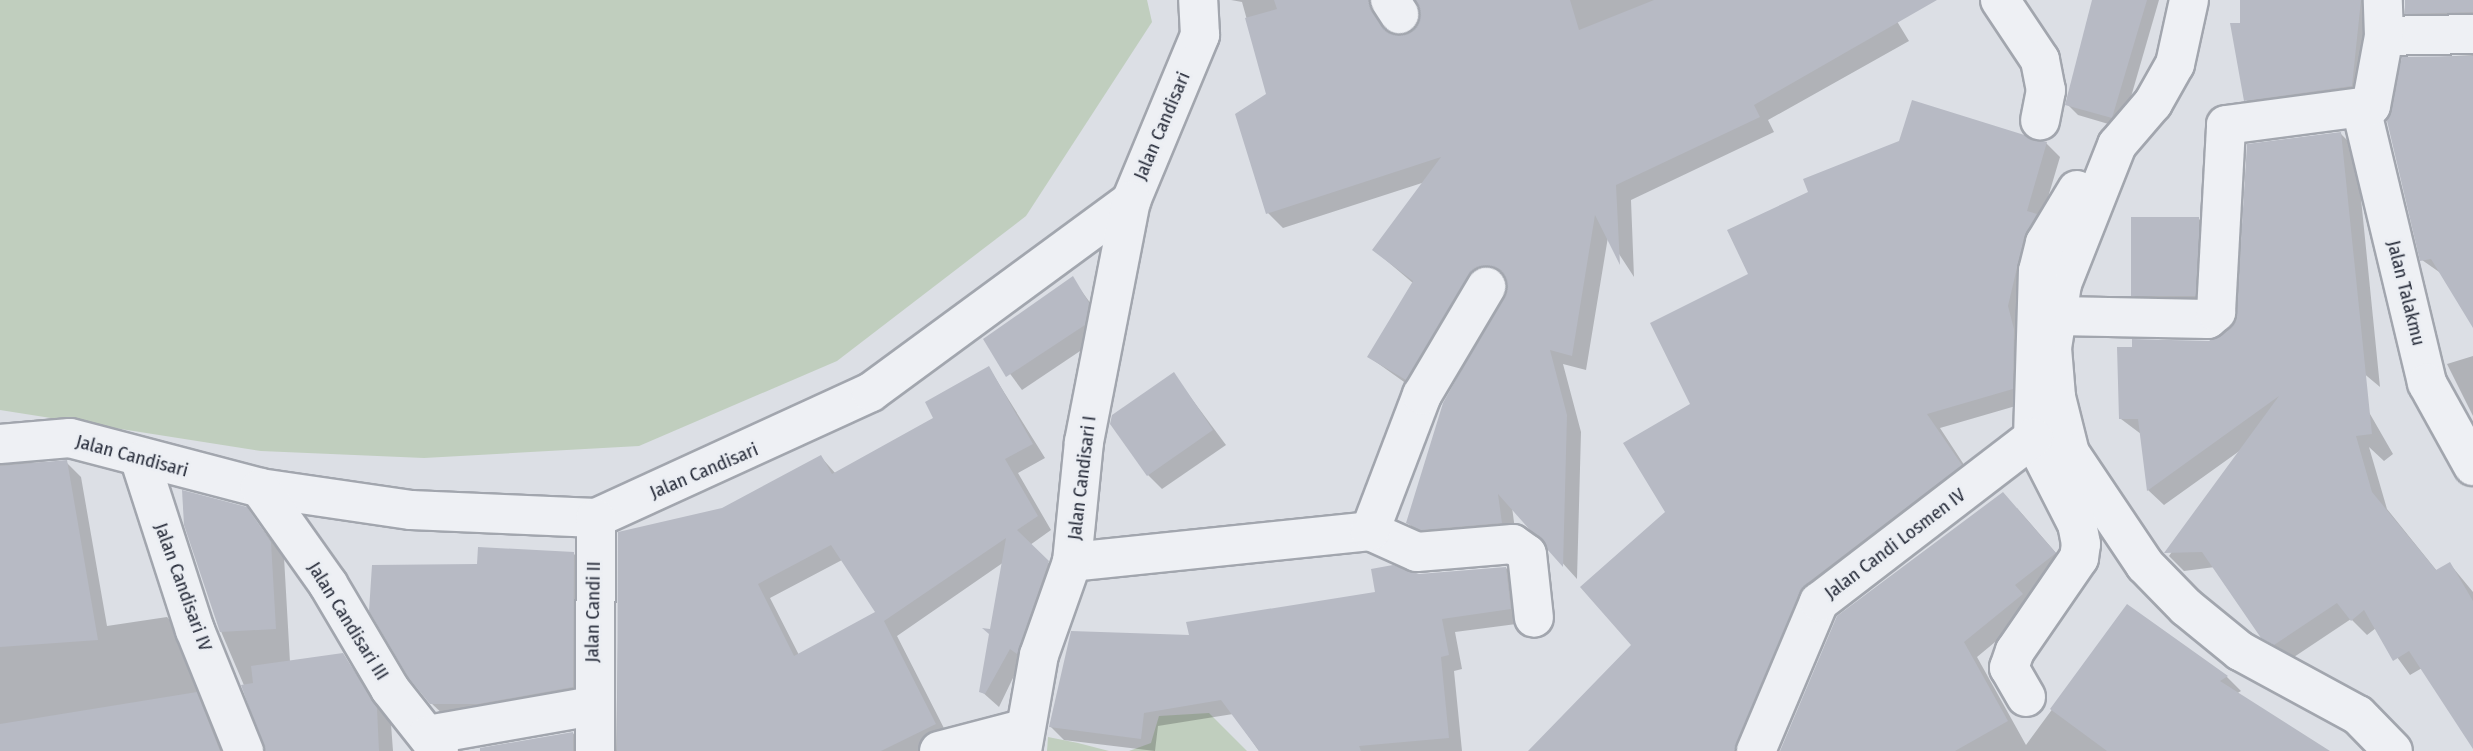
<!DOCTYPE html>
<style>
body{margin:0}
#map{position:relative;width:2473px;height:751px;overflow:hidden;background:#dcdfe5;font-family:"Fira Sans Condensed",sans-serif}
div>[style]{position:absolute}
.green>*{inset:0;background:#c0cebe}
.shadow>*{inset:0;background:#0003}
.building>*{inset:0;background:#b7bac4;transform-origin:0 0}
.roads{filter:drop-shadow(2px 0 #a2a6ae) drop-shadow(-2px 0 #a2a6ae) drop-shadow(0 2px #a2a6ae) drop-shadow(0 -2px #a2a6ae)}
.minor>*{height:38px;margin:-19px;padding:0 19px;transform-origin:19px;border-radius:19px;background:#eef0f4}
span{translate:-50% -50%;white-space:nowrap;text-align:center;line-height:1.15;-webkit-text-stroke:5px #ebeef3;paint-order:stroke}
.street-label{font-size:19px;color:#272c3a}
</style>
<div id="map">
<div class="green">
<i style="clip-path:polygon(0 0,1147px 0,1152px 22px,1026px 216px,837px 361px,639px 446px,424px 458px,261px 451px,0 410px)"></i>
<i style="clip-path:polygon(1209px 713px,1247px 751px,1129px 751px,1151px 743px,1159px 716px)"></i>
<i style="clip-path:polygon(1048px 737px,1078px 743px,1109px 751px,1047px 751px)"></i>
</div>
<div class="shadow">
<i style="clip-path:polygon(1231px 0,1390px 0,1385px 6px,1392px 35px,1412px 34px,1423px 14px,1414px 0,1884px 0,1909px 41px,1768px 120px,1774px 132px,1631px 200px,1634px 277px,1608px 237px,1586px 370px,1563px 364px,1581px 432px,1577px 579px,1512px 507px,1516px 537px,1423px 538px,1408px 523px,1507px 299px,1506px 282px,1502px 279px,1421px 394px,1369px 357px,1414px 284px,1374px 250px,1425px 182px,1283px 228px,1268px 213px,1268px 95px,1242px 2px)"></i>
<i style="clip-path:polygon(2094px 0,2159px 0,2122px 128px,2078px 115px,2067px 104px)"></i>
<i style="clip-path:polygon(2242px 0,2385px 0,2367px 101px,2261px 115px,2246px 100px)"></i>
<i style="clip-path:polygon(2405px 0,2473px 0,2473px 27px,2422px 28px,2407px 13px)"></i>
<i style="clip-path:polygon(2473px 55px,2473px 325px,2442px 274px,2422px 260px,2404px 59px)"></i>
<i style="clip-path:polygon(2341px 134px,2356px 149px,2380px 387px,2331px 346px,2393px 454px,2384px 461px,2369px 447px,2387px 509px,2437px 571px,2450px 564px,2473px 592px,2473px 746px,2422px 668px,2410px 675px,2376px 628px,2367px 635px,2351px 619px,2291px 659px,2263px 636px,2215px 567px,2184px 571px,2169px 556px,2245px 447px,2164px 505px,2148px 490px,2141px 434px,2121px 419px,2232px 330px)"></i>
<i style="clip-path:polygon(2046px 143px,2060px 157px,2041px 221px,2026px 403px,1940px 428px,1974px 480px,1813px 607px,1752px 751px,1530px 751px,1634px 645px,1693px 405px)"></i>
<i style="clip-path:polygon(2198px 218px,2213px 233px,2209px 311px,2148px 309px,2133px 295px)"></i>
<i style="clip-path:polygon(1072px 278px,1102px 319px,1098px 339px,1022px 390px,985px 340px)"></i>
<i style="clip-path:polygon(2473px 356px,2473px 416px,2447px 364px)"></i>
<i style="clip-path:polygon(evenodd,989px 368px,1045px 458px,1018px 473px,1051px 530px,1030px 545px,1062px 576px,999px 707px,981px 691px,1004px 562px,897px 636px,949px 738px,922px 751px,616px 751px,620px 533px,722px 510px,821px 457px,836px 474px,936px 418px,989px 368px,842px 560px,878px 612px,799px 655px,770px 598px,842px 560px)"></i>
<i style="clip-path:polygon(1174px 375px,1226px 445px,1162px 489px,1148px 475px)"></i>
<i style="clip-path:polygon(66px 462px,81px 477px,107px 626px,167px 617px,181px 631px,228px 751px,0 751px,0 463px)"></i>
<i style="clip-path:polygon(2017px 508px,2069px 568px,2035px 609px,1977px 657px,2026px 745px,2128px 606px,2227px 677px,2241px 691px,2236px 694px,2325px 751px,1782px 751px)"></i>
<i style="clip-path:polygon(246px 509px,284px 557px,290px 662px,343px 655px,391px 724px,393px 751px,272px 751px,217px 622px)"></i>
<i style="clip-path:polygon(573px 553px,588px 568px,587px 701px,446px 717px,431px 703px,478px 566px)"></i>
<i style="clip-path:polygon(1506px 568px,1520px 582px,1524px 623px,1455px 632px,1462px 669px,1454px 671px,1462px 751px,1259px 751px,1233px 714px,1158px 726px,1155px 751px,1064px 740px,1050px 726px,1191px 637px,1377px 594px,1419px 576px)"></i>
<i style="clip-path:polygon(573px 733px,587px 751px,482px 751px)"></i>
</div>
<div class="building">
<i style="clip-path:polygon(1274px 0,1368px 0,1381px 26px,1399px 36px,1419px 23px,1416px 0,1570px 0,1579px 30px,1654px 0,1937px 0,1754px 105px,1760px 117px,1616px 185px,1620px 265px,1595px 215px,1572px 356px,1550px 350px,1567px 415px,1563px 567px,1498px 494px,1502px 523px,1421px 530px,1406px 523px,1443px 403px,1508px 287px,1497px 268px,1475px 268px,1406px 380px,1367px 357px,1413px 281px,1372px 250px,1441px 157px,1266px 214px,1235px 114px,1266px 94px,1245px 18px,1277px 9px)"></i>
<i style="clip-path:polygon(2092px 0,2147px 0,2112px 118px,2065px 105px)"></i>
<i style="clip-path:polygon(2240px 0,2361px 0,2352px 86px,2244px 101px,2230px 23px,2240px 23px)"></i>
<i style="clip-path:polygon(2405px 0,2473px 0,2473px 12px,2405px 14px)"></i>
<i style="clip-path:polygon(2473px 56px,2473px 328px,2431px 259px,2420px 261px,2387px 121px,2402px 57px)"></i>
<i style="clip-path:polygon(1912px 100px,2047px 142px,2027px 211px,2037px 214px,2024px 238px,2008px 306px,2014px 329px,2013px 389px,1927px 414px,1962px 465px,1805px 585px,1735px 751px,1528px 751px,1631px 645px,1580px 587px,1665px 512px,1623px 443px,1690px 404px,1650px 323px,1748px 274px,1727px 230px,1808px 192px,1803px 179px,1899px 141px)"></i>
<i style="clip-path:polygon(2341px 132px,2372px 434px,2356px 436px,2372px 492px,2436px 570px,2450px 562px,2473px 601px,2473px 749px,2409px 651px,2393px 661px,2364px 610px,2351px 621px,2337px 603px,2274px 645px,2261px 638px,2202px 552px,2164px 553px,2279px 396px,2147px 491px,2138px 419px,2119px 419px,2117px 347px,2132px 347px,2132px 339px,2209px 341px,2236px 321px,2247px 144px)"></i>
<i style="left:2131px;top:217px;width:68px;height:79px"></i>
<i style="clip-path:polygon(1073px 276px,1089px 303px,1085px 325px,1006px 377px,983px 339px)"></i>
<i style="clip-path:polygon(evenodd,989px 366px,1033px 444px,1005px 459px,1038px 516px,1017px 530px,1049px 561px,1017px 654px,1010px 649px,985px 694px,979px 692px,989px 634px,982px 628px,990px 629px,1006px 538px,884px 621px,936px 724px,881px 751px,617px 751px,618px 532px,722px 508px,821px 455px,832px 474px,933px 418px,925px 402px,989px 366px,831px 545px,875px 612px,794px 656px,758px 584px,831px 545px)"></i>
<i style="clip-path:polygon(1174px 372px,1213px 430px,1147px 476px,1110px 424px,1112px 415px)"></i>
<i style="clip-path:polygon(67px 460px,98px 640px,0 647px,0 466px)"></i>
<i style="clip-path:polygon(182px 490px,247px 507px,271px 542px,276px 629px,220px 632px,184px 525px)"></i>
<i style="clip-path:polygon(2003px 492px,2056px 553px,2015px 585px,2023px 594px,1964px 642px,2008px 721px,1955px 751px,1780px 751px,1837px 616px)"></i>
<i style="clip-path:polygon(478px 547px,574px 552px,573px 687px,478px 704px,430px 704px,408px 677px,369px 611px,372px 565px,477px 564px)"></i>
<i style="clip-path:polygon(1393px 565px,1419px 574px,1506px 567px,1511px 609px,1442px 619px,1449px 655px,1441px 657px,1449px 738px,1359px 746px,1361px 751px,1259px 751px,1221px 700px,1144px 713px,1141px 739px,1049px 727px,1071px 631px,1189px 635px,1186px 622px,1375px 592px,1371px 569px)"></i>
<i style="clip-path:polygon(2127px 604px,2228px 676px,2220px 681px,2330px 751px,2107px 751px,2050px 709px)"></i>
<i style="clip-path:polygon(343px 653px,377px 708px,379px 751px,265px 751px,241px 685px,253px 683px,251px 666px)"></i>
<i style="clip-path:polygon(197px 692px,220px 751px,0 751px,0 724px)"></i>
<i style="clip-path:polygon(573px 732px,573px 751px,480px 751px,480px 748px)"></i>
</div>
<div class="roads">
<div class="minor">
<i style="left:1390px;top:0;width:17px;rotate:57deg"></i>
<i style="left:2000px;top:0;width:72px;rotate:56.3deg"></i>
<i style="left:2040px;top:60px;width:31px;rotate:79deg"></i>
<i style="left:2046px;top:90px;width:31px;rotate:101deg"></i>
<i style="left:2189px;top:0;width:66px;rotate:102.3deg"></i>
<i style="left:2175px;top:64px;width:45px;rotate:119.4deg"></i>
<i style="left:2153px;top:103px;width:55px;rotate:130.6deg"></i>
<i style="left:2117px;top:145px;width:149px;rotate:111.6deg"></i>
<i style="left:2062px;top:284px;width:65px;rotate:98.9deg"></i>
<i style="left:2052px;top:348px;width:49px;rotate:85.3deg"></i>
<i style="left:2056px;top:397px;width:58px;rotate:76deg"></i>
<i style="left:2070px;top:453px;width:135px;rotate:56.2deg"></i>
<i style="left:2145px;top:565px;width:59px;rotate:45.7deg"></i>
<i style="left:2186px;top:607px;width:70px;rotate:39.2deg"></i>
<i style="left:2240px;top:651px;width:134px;rotate:28.5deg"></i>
<i style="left:2358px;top:715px;width:50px;rotate:45.8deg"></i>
<i style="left:2384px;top:36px;width:89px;rotate:-1.3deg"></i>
<i style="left:2362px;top:112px;width:279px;rotate:76.5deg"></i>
<i style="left:2427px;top:383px;width:95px;rotate:61deg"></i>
<i style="left:2058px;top:316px;width:150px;rotate:1.1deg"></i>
<i style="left:2208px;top:319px;width:11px;rotate:-41deg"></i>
<i style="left:2216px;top:312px;width:187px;rotate:-86.9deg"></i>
<i style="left:2226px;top:125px;width:146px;rotate:-7.5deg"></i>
<i style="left:2371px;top:106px;width:71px;rotate:-79.5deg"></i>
<i style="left:2384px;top:36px;width:36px;rotate:-92deg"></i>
<i style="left:0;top:444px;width:70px;rotate:-4.9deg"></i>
<i style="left:70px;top:438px;width:196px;rotate:14.7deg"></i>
<i style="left:260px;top:488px;width:153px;rotate:8.3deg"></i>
<i style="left:411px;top:510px;width:185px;rotate:2.5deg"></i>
<i style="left:596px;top:518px;width:302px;rotate:-24.6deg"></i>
<i style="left:871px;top:392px;width:323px;rotate:-36.3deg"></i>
<i style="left:1131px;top:201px;width:180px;rotate:-67.4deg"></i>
<i style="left:1200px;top:35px;width:35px;rotate:-93deg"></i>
<i style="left:140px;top:460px;width:179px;rotate:72.1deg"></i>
<i style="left:195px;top:630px;width:131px;rotate:68deg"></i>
<i style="left:260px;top:488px;width:118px;rotate:54.7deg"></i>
<i style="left:328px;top:584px;width:122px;rotate:59.4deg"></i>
<i style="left:390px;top:689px;width:79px;rotate:51.7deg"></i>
<i style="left:1370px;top:531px;width:51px;rotate:24.1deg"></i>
<i style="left:1417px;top:552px;width:96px;rotate:-4.8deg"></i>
<i style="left:1513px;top:544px;width:17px;rotate:36deg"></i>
<i style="left:1527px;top:554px;width:64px;rotate:83.8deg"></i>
<i style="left:1072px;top:562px;width:300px;rotate:-5.9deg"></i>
<i style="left:1370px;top:531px;width:146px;rotate:-69.1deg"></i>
<i style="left:1422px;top:395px;width:126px;rotate:-59.3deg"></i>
<i style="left:2026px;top:697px;width:34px;rotate:-120deg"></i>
<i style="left:2009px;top:668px;width:18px;rotate:-71deg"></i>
<i style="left:2015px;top:651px;width:113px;rotate:-55.5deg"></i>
<i style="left:2079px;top:558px;width:14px;rotate:-82deg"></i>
<i style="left:2081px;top:544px;width:20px;rotate:-101deg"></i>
<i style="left:2077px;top:524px;width:97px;rotate:-117.1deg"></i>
<i style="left:2033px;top:438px;width:167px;rotate:-88.3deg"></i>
<i style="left:2038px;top:271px;width:29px;rotate:-76deg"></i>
<i style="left:2045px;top:243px;width:62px;rotate:-58.9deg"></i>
<i style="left:428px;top:735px;width:167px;rotate:-10deg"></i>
<i style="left:595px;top:751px;width:233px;rotate:-89.8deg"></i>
<i style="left:939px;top:751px;width:87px;rotate:-14.7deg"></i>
<i style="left:1022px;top:751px;width:97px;rotate:-80deg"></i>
<i style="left:1039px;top:655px;width:99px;rotate:-70.5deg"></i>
<i style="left:1072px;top:562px;width:121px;rotate:-84.3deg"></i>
<i style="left:1084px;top:442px;width:246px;rotate:-79deg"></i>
<i style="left:1756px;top:751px;width:162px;rotate:-67.1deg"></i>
<i style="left:1819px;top:602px;width:270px;rotate:-37.5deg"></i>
</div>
</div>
<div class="street-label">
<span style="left:1162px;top:126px;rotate:-67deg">Jalan Candisari</span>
<span style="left:2406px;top:293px;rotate:76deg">Jalan Talakmu</span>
<span style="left:132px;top:456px;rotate:15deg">Jalan Candisari</span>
<span style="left:704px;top:471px;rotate:-23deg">Jalan Candisari</span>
<span style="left:1082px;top:478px;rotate:-83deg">Jalan Candisari I</span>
<span style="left:1895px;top:544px;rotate:-37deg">Jalan Candi Losmen IV</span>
<span style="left:183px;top:587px;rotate:70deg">Jalan Candisari IV</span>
<span style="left:593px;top:612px;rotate:-89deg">Jalan Candi II</span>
<span style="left:348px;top:621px;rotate:58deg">Jalan Candisari III</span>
</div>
</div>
